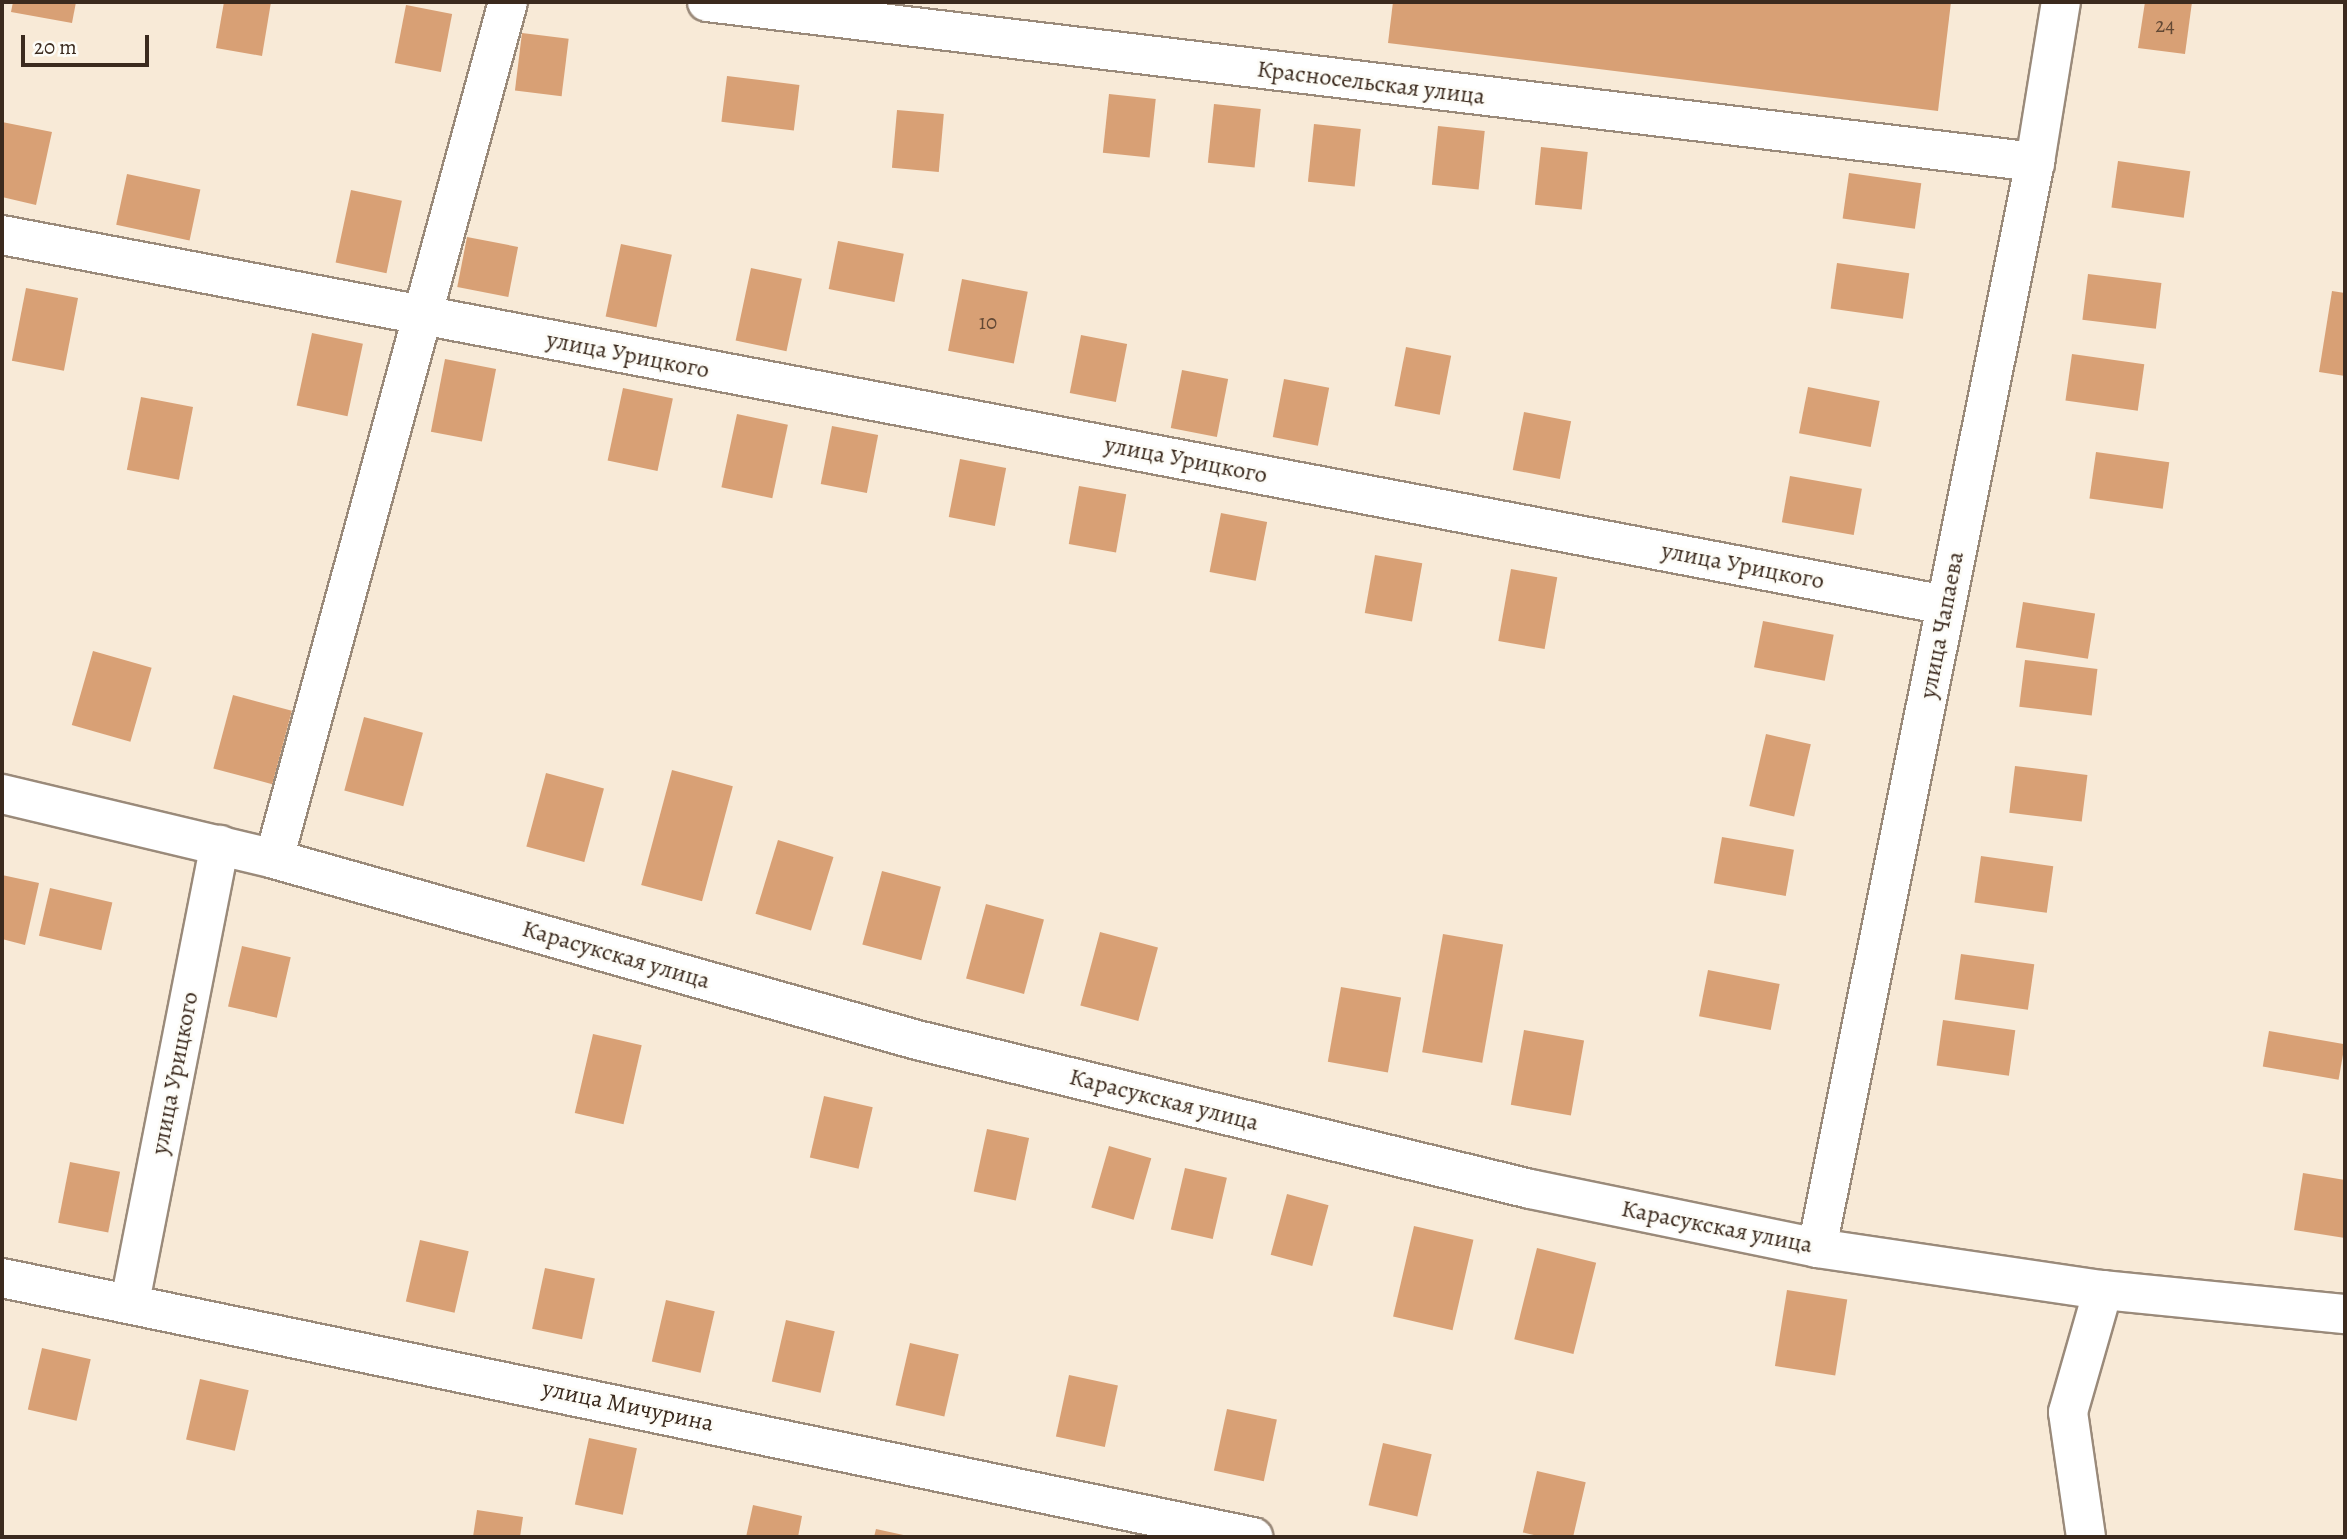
<!DOCTYPE html>
<meta charset="utf-8">
<style>
body{margin:0}
#map{position:relative;width:2347px;height:1539px;overflow:hidden;background:#f8ead7;font-family:Alegreya,serif}
div>[style]{position:absolute}
.building>*{inset:0;background:#d8a075;transform-origin:0 0}
.roads{filter:drop-shadow(2px 0 #9a8a7a) drop-shadow(-2px 0 #9a8a7a) drop-shadow(0 2px #9a8a7a) drop-shadow(0 -2px #9a8a7a)}
.minor>*{height:38px;margin:-19px;padding:0 19px;transform-origin:19px;border-radius:19px;background:#fff}
span{translate:-50% -50%;white-space:nowrap;text-align:center;line-height:1.15;-webkit-text-stroke:5px #fdfcf7;paint-order:stroke}
.number-label{font-size:21px;color:#624834}
.number-label span{-webkit-text-stroke-width:0}
.street-label{font-size:24px;color:#3b2a1e}
.frame{position:absolute;inset:0;border:4px solid #3b2a1e;pointer-events:none}
.scale{position:absolute;left:21px;top:35px;width:128px;height:32px;box-sizing:border-box;border:4px solid #3b2a1e;border-top:0;padding-left:9px;font-size:21px;line-height:24px;white-space:nowrap;color:#3b2a1e;-webkit-text-stroke:5px #fdfcf7;paint-order:stroke}
</style>
<div id="map">
<div class="building">
<i style="clip-path:polygon(13px 2px,76px 2px,72px 23px,11px 12px)"></i>
<i style="clip-path:polygon(224px 2px,271px 2px,262px 56px,216px 48px)"></i>
<i style="clip-path:polygon(1393px 2px,1951px 2px,1938px 111px,1388px 43px)"></i>
<i style="clip-path:polygon(2145px 2px,2192px 2px,2185px 54px,2138px 48px)"></i>
<i style="left:406px;top:5px;width:47px;height:59px;rotate:11deg"></i>
<i style="left:522px;top:33px;width:47px;height:58px;rotate:7deg"></i>
<i style="left:727px;top:76px;width:73px;height:46px;rotate:7deg"></i>
<i style="left:1109px;top:94px;width:47px;height:59px;rotate:6deg"></i>
<i style="left:1214px;top:104px;width:47px;height:59px;rotate:6deg"></i>
<i style="left:897px;top:110px;width:47px;height:58px;rotate:5deg"></i>
<i style="clip-path:polygon(2px 122px,52px 132px,36px 205px,2px 197px)"></i>
<i style="left:1314px;top:124px;width:47px;height:58px;rotate:6deg"></i>
<i style="left:1438px;top:126px;width:47px;height:59px;rotate:6deg"></i>
<i style="left:1541px;top:147px;width:47px;height:58px;rotate:6deg"></i>
<i style="left:2118px;top:161px;width:73px;height:47px;rotate:8deg"></i>
<i style="left:1849px;top:173px;width:73px;height:46px;rotate:8deg"></i>
<i style="left:127px;top:174px;width:75px;height:52px;rotate:12deg"></i>
<i style="left:351px;top:190px;width:52px;height:74px;rotate:12deg"></i>
<i style="left:467px;top:237px;width:52px;height:51px;rotate:11deg"></i>
<i style="left:838px;top:241px;width:67px;height:49px;rotate:11deg"></i>
<i style="left:621px;top:244px;width:52px;height:74px;rotate:12deg"></i>
<i style="left:1837px;top:263px;width:73px;height:46px;rotate:8deg"></i>
<i style="left:751px;top:268px;width:52px;height:74px;rotate:12deg"></i>
<i style="left:2088px;top:274px;width:74px;height:46px;rotate:7deg"></i>
<i style="left:962px;top:279px;width:67px;height:73px;rotate:11deg"></i>
<i style="left:26px;top:288px;width:53px;height:74px;rotate:11deg"></i>
<i style="clip-path:polygon(2332px 291px,2345px 293px,2345px 376px,2319px 372px)"></i>
<i style="left:312px;top:333px;width:52px;height:74px;rotate:12deg"></i>
<i style="left:1081px;top:335px;width:47px;height:59px;rotate:11deg"></i>
<i style="left:1406px;top:347px;width:46px;height:60px;rotate:11deg"></i>
<i style="left:2072px;top:354px;width:73px;height:47px;rotate:8deg"></i>
<i style="left:445px;top:359px;width:52px;height:74px;rotate:11deg"></i>
<i style="left:1182px;top:370px;width:47px;height:59px;rotate:11deg"></i>
<i style="left:1284px;top:379px;width:46px;height:59px;rotate:11deg"></i>
<i style="left:1808px;top:387px;width:73px;height:47px;rotate:11deg"></i>
<i style="left:623px;top:388px;width:51px;height:74px;rotate:12deg"></i>
<i style="left:141px;top:397px;width:53px;height:74px;rotate:11deg"></i>
<i style="left:1524px;top:412px;width:48px;height:59px;rotate:11deg"></i>
<i style="left:737px;top:414px;width:52px;height:75px;rotate:12deg"></i>
<i style="left:832px;top:426px;width:47px;height:59px;rotate:11deg"></i>
<i style="left:2096px;top:452px;width:74px;height:47px;rotate:8deg"></i>
<i style="left:960px;top:459px;width:47px;height:59px;rotate:11deg"></i>
<i style="left:1790px;top:476px;width:73px;height:47px;rotate:10deg"></i>
<i style="left:1079px;top:486px;width:48px;height:59px;rotate:10deg"></i>
<i style="left:1221px;top:513px;width:47px;height:60px;rotate:11deg"></i>
<i style="left:1375px;top:555px;width:48px;height:59px;rotate:10deg"></i>
<i style="left:1511px;top:569px;width:47px;height:73px;rotate:10deg"></i>
<i style="left:2023px;top:602px;width:73px;height:46px;rotate:9deg"></i>
<i style="left:1763px;top:621px;width:72px;height:47px;rotate:11deg"></i>
<i style="left:93px;top:651px;width:61px;height:77px;rotate:16deg"></i>
<i style="left:2025px;top:660px;width:73px;height:47px;rotate:7deg"></i>
<i style="left:233px;top:695px;width:61px;height:76px;rotate:15deg"></i>
<i style="left:364px;top:717px;width:61px;height:76px;rotate:15deg"></i>
<i style="left:1766px;top:734px;width:46px;height:74px;rotate:13deg"></i>
<i style="left:2015px;top:766px;width:73px;height:47px;rotate:7deg"></i>
<i style="left:672px;top:770px;width:63px;height:119px;rotate:15deg"></i>
<i style="left:546px;top:773px;width:60px;height:76px;rotate:15deg"></i>
<i style="left:1722px;top:837px;width:73px;height:47px;rotate:10deg"></i>
<i style="left:778px;top:840px;width:58px;height:77px;rotate:17deg"></i>
<i style="left:1981px;top:856px;width:73px;height:47px;rotate:8deg"></i>
<i style="left:882px;top:871px;width:61px;height:76px;rotate:15deg"></i>
<i style="clip-path:polygon(2px 875px,39px 883px,25px 945px,2px 939px)"></i>
<i style="left:50px;top:888px;width:64px;height:49px;rotate:13deg"></i>
<i style="left:986px;top:904px;width:60px;height:77px;rotate:15deg"></i>
<i style="left:1100px;top:932px;width:60px;height:76px;rotate:15deg"></i>
<i style="left:1443px;top:934px;width:61px;height:120px;rotate:10deg"></i>
<i style="left:242px;top:946px;width:50px;height:62px;rotate:13deg"></i>
<i style="left:1961px;top:954px;width:74px;height:46px;rotate:8deg"></i>
<i style="left:1708px;top:970px;width:73px;height:47px;rotate:11deg"></i>
<i style="left:1341px;top:987px;width:61px;height:76px;rotate:10deg"></i>
<i style="left:1943px;top:1020px;width:73px;height:46px;rotate:8deg"></i>
<i style="left:1524px;top:1030px;width:61px;height:76px;rotate:10deg"></i>
<i style="left:2269px;top:1031px;width:77px;height:36px;rotate:10deg"></i>
<i style="left:593px;top:1034px;width:50px;height:81px;rotate:13deg"></i>
<i style="left:824px;top:1096px;width:50px;height:63px;rotate:13deg"></i>
<i style="left:987px;top:1129px;width:43px;height:64px;rotate:12deg"></i>
<i style="left:1109px;top:1146px;width:44px;height:64px;rotate:16deg"></i>
<i style="left:70px;top:1162px;width:51px;height:62px;rotate:11deg"></i>
<i style="left:1185px;top:1168px;width:43px;height:63px;rotate:13deg"></i>
<i style="clip-path:polygon(2303px 1173px,2345px 1180px,2345px 1238px,2294px 1230px)"></i>
<i style="left:1287px;top:1194px;width:43px;height:63px;rotate:15deg"></i>
<i style="left:1414px;top:1226px;width:61px;height:93px;rotate:13deg"></i>
<i style="left:420px;top:1240px;width:50px;height:63px;rotate:13deg"></i>
<i style="left:1537px;top:1248px;width:61px;height:94px;rotate:14deg"></i>
<i style="left:545px;top:1268px;width:51px;height:62px;rotate:12deg"></i>
<i style="left:1787px;top:1290px;width:61px;height:77px;rotate:9deg"></i>
<i style="left:666px;top:1300px;width:50px;height:63px;rotate:13deg"></i>
<i style="left:786px;top:1320px;width:50px;height:63px;rotate:13deg"></i>
<i style="left:910px;top:1343px;width:50px;height:64px;rotate:13deg"></i>
<i style="left:42px;top:1348px;width:50px;height:63px;rotate:13deg"></i>
<i style="left:1069px;top:1375px;width:50px;height:63px;rotate:12deg"></i>
<i style="left:200px;top:1379px;width:50px;height:62px;rotate:13deg"></i>
<i style="left:1227px;top:1409px;width:51px;height:63px;rotate:12deg"></i>
<i style="left:589px;top:1438px;width:49px;height:68px;rotate:12deg"></i>
<i style="left:1383px;top:1443px;width:50px;height:64px;rotate:13deg"></i>
<i style="left:1537px;top:1471px;width:50px;height:63px;rotate:13deg"></i>
<i style="clip-path:polygon(753px 1505px,802px 1516px,798px 1537px,746px 1537px)"></i>
<i style="clip-path:polygon(477px 1510px,523px 1517px,520px 1537px,473px 1537px)"></i>
<i style="clip-path:polygon(876px 1529px,908px 1536px,908px 1537px,874px 1537px)"></i>
</div>
<div class="roads">
<div class="minor">
<i style="left:707px;top:2px;width:1338px;rotate:6.87deg"></i>
<i style="left:2px;top:235px;width:1979px;rotate:10.78deg"></i>
<i style="left:2px;top:794px;width:280px;rotate:13.4deg"></i>
<i style="left:274px;top:859px;width:668px;rotate:15.72deg"></i>
<i style="left:917px;top:1040px;width:631px;rotate:13.66deg"></i>
<i style="left:1530px;top:1189px;width:293px;rotate:11.6deg"></i>
<i style="left:1817px;top:1248px;width:289px;rotate:8.4deg"></i>
<i style="left:2103px;top:1290px;width:243px;rotate:5.7deg"></i>
<i style="left:274px;top:859px;width:888px;rotate:-74.73deg"></i>
<i style="left:1817px;top:1248px;width:1108px;rotate:-78.65deg"></i>
<i style="left:2035px;top:162px;width:162px;rotate:-80.8deg"></i>
<i style="left:2px;top:1278px;width:1278px;rotate:11.7deg"></i>
<i style="left:130px;top:1302px;width:466px;rotate:-78.9deg"></i>
<i style="left:2086px;top:1537px;width:126px;rotate:-98.2deg"></i>
<i style="left:2068px;top:1412px;width:127px;rotate:-74deg"></i>
</div>
</div>
<div class="number-label">
<span style="left:2165px;top:25px">24</span>
<span style="left:988px;top:322px">10</span>
</div>
<div class="street-label">
<span style="left:1371px;top:83px;rotate:7deg">Красносельская улица</span>
<span style="left:628px;top:355px;rotate:11deg">улица Урицкого</span>
<span style="left:1186px;top:460px;rotate:11deg">улица Урицкого</span>
<span style="left:1743px;top:566px;rotate:11deg">улица Урицкого</span>
<span style="left:1942px;top:625px;rotate:-79deg">улица Чапаева</span>
<span style="left:616px;top:955px;rotate:16deg">Карасукская улица</span>
<span style="left:175px;top:1073px;rotate:-79deg">улица Урицкого</span>
<span style="left:1164px;top:1100px;rotate:14deg">Карасукская улица</span>
<span style="left:1717px;top:1227px;rotate:11deg">Карасукская улица</span>
<span style="left:628px;top:1406px;rotate:12deg">улица Мичурина</span>
</div>
<div class="frame"></div>
<div class="scale">20 m</div>
</div>
